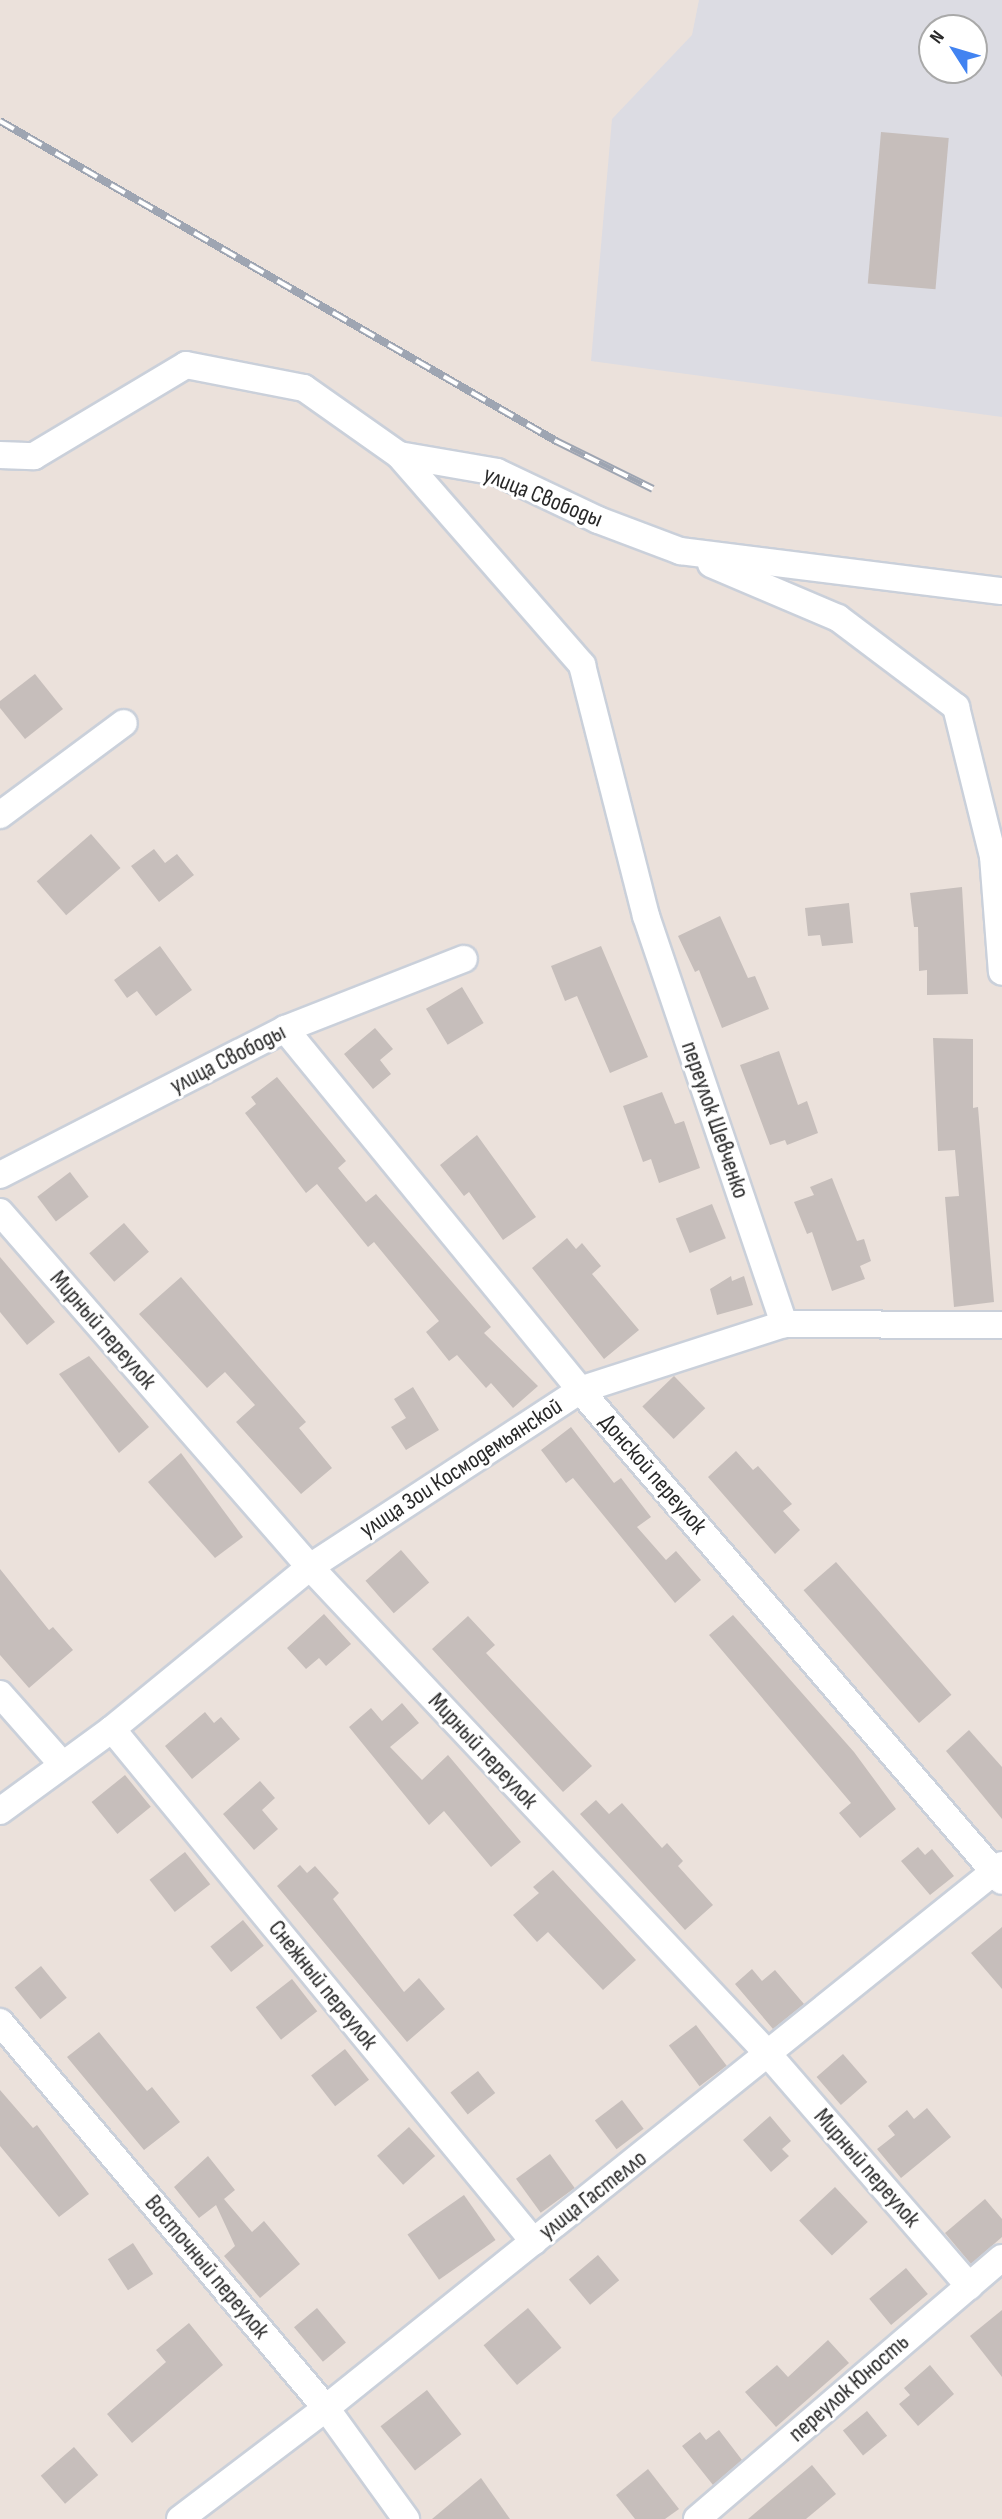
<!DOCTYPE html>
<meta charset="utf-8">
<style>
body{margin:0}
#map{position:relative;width:1002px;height:2519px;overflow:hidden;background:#ebe1db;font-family:"Sofia Sans Condensed",sans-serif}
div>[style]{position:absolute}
.industrial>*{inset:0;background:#dcdce3}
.building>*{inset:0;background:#c6bebb;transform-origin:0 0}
.roads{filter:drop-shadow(2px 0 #cad0da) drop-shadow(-2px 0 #cad0da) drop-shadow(0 2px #cad0da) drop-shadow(0 -2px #cad0da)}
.minor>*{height:26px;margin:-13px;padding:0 13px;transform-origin:13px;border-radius:13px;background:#fff}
.rail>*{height:8px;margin-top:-4px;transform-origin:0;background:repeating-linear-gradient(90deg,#fff 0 16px,#9ea5b2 0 32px);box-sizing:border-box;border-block:2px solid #9ea5b2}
span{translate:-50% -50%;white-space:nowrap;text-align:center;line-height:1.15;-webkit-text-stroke:6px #fff;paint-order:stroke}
.street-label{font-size:24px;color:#292929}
.north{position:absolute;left:918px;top:14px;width:70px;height:70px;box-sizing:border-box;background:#fff;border:2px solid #a9a9a9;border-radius:50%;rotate:307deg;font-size:19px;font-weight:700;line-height:28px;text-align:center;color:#292929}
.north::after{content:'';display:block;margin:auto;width:24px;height:32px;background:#4283f1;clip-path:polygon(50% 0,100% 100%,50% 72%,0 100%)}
</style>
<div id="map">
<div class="industrial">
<i style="clip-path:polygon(evenodd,699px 0,1002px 0,1002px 417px,591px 361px,612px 119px,692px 35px,699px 0,932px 28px,974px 28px,974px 70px,932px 70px,932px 28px)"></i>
</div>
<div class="building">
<i style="left:881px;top:132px;width:68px;height:152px;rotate:5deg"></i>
<i style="clip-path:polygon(35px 674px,63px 709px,25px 739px,0 708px,0 701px)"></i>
<i style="left:91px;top:834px;width:45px;height:72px;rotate:49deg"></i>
<i style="clip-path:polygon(154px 849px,165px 863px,177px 854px,194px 875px,159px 902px,131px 866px)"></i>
<i style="clip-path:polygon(962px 887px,968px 994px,927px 995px,927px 970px,919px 971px,918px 927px,914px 927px,910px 893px)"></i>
<i style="clip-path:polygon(849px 903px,853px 943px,822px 946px,820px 935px,808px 936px,805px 908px)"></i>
<i style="clip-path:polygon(720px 916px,748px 978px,755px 976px,769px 1009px,722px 1028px,699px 970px,695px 972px,678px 936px)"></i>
<i style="clip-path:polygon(160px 946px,192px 990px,156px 1016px,137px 991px,127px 998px,114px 980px)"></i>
<i style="clip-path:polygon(601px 946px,648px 1057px,610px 1073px,577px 996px,565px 1001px,551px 966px)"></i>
<i style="left:462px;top:987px;width:42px;height:42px;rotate:59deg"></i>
<i style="clip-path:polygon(375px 1028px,393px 1049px,380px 1060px,391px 1074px,373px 1089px,344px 1054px)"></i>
<i style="clip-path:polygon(933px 1038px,973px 1039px,973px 1108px,978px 1107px,994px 1302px,954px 1307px,945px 1197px,959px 1196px,955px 1150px,938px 1151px)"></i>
<i style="clip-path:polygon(779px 1051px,798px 1105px,807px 1101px,818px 1133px,787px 1145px,785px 1140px,770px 1145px,740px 1065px)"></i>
<i style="clip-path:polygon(277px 1077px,346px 1161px,338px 1168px,366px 1202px,376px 1194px,491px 1327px,484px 1333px,538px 1386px,513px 1408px,491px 1383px,486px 1388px,457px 1355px,449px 1361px,426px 1332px,439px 1321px,374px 1242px,368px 1247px,317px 1184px,306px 1193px,245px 1113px,256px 1104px,251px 1097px)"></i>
<i style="clip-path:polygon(662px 1092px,675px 1124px,684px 1121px,700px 1168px,659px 1183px,651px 1159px,643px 1162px,623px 1106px)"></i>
<i style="clip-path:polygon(477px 1135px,536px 1217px,503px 1240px,469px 1192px,464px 1196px,440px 1165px)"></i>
<i style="left:70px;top:1172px;width:31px;height:41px;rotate:53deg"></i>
<i style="clip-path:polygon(832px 1178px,857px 1241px,864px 1239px,871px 1261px,860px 1266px,865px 1279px,832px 1291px,812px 1232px,807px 1234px,794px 1202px,814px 1195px,810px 1187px)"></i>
<i style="left:712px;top:1204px;width:37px;height:39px;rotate:68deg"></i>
<i style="left:124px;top:1223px;width:38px;height:46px;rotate:49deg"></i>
<i style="clip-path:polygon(567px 1238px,576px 1249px,582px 1243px,601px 1266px,592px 1274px,639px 1330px,604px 1359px,532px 1268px)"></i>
<i style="clip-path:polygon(0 1257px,55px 1322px,27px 1345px,0 1312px)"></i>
<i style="clip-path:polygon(731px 1276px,732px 1281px,744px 1276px,753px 1305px,717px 1315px,710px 1289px)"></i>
<i style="clip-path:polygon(181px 1277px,306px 1422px,299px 1428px,332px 1468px,301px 1494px,236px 1422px,255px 1405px,225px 1372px,207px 1388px,139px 1314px)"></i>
<i style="clip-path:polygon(89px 1356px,149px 1427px,119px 1453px,59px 1374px)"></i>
<i style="left:674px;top:1376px;width:45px;height:44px;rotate:46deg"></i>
<i style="clip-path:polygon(413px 1387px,439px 1430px,406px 1450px,391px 1427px,406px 1418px,394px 1399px)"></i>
<i style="clip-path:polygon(571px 1427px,614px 1483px,621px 1478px,651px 1517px,637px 1527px,666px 1560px,676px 1551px,701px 1580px,675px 1603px,573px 1478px,566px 1483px,541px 1450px)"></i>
<i style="clip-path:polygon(736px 1451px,753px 1470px,758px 1466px,792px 1504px,783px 1511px,800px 1530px,775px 1554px,708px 1477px)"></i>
<i style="clip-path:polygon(181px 1453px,243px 1537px,215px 1558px,148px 1482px)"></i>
<i style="left:401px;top:1550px;width:43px;height:47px;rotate:49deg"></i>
<i style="left:836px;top:1562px;width:176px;height:43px;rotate:49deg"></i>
<i style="clip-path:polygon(0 1569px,49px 1630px,53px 1627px,73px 1650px,29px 1688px,0 1655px)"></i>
<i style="clip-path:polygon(324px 1614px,351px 1644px,326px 1666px,319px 1658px,306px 1669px,287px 1648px)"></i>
<i style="clip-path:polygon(733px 1615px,854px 1752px,896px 1809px,860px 1838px,839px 1813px,851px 1803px,709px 1635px)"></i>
<i style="clip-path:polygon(468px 1616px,495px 1645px,486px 1653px,592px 1766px,563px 1792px,432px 1649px)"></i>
<i style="clip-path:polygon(402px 1703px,419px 1723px,390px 1747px,422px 1780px,448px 1755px,521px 1842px,491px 1867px,444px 1811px,429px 1825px,349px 1727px,371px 1708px,382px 1721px)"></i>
<i style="clip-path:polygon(205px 1712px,214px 1723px,221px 1717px,240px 1739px,192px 1779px,165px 1746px)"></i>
<i style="clip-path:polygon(969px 1730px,1002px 1767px,1002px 1819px,946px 1751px)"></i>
<i style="left:125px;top:1775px;width:41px;height:43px;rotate:51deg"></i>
<i style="clip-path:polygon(260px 1781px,275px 1798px,262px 1810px,278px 1829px,254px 1850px,223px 1814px)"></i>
<i style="clip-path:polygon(596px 1800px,609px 1814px,622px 1803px,662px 1848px,667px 1843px,683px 1861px,678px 1866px,713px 1905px,685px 1930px,580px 1814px)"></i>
<i style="clip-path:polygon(918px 1847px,925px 1855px,932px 1849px,954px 1876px,930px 1895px,901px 1861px)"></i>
<i style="left:185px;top:1852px;width:41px;height:45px;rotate:52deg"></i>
<i style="clip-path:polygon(300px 1865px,307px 1873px,315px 1866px,339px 1893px,333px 1899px,404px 1992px,419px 1978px,445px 2009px,407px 2042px,277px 1886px)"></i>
<i style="clip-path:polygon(553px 1870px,636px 1960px,603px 1990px,548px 1932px,537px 1942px,513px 1915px,539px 1893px,533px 1887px)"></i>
<i style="left:243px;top:1920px;width:33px;height:42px;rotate:51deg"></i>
<i style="clip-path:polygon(1002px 1927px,1002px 1989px,971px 1953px)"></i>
<i style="left:41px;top:1966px;width:41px;height:34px;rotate:51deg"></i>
<i style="clip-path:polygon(752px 1969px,762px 1981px,775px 1970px,804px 2004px,773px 2029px,735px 1984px)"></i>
<i style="left:292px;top:1979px;width:41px;height:46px;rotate:52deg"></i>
<i style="left:696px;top:2025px;width:51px;height:34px;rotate:53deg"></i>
<i style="clip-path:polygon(99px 2032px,147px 2091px,152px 2087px,180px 2122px,144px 2150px,67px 2057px)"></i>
<i style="left:345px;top:2049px;width:39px;height:43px;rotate:52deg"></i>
<i style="left:843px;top:2054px;width:37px;height:35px;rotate:49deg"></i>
<i style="left:478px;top:2071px;width:28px;height:35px;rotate:52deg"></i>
<i style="clip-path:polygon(0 2090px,33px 2128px,37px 2125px,89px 2194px,59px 2217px,0 2146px)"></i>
<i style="left:622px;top:2100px;width:36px;height:34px;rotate:53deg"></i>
<i style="clip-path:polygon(927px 2108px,951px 2137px,901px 2178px,877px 2149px,895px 2135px,888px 2126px,907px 2110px,914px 2119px)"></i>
<i style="clip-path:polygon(770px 2116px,791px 2141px,782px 2149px,789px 2156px,771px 2172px,743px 2140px)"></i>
<i style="left:409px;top:2127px;width:39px;height:43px;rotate:48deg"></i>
<i style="left:550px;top:2154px;width:42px;height:42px;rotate:54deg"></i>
<i style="clip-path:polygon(208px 2156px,235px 2190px,224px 2199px,252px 2232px,264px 2221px,300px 2264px,260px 2298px,224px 2256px,235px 2246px,216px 2205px,199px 2218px,174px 2187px)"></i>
<i style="left:835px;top:2187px;width:48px;height:49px;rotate:47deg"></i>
<i style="left:464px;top:2195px;width:55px;height:69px;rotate:55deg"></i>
<i style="clip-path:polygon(985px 2199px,1002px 2219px,1002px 2237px,971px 2264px,945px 2233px)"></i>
<i style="left:133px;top:2243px;width:37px;height:30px;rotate:57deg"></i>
<i style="left:598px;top:2255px;width:33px;height:38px;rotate:50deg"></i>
<i style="left:906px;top:2268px;width:34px;height:48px;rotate:50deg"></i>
<i style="left:317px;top:2308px;width:45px;height:30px;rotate:50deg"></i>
<i style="left:528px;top:2308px;width:52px;height:58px;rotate:50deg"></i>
<i style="clip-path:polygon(1002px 2310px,1002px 2377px,970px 2336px)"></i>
<i style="clip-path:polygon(189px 2323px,223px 2365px,132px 2443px,107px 2414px,166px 2362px,156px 2350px)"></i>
<i style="clip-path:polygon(828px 2340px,849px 2363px,776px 2427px,745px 2392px,777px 2365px,788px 2377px)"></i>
<i style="clip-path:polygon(930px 2365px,954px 2394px,918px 2426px,899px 2404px,910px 2395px,904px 2388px)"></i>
<i style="left:427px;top:2390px;width:56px;height:59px;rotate:52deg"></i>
<i style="left:867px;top:2411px;width:32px;height:31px;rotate:51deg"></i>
<i style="clip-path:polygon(719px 2430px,742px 2460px,713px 2485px,682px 2446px,700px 2432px,706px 2440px)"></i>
<i style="left:74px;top:2447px;width:37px;height:44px;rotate:49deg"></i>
<i style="clip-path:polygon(812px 2465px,836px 2494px,806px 2519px,748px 2519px)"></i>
<i style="clip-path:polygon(648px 2469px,679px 2509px,665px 2519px,635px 2519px,616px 2495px)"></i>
<i style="clip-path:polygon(481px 2478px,510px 2519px,432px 2519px)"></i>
</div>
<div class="roads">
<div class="minor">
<i style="left:0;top:455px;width:34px;rotate:2deg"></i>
<i style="left:34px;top:456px;width:177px;rotate:-30.9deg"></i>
<i style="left:186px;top:365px;width:120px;rotate:11deg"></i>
<i style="left:304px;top:388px;width:116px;rotate:35.2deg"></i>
<i style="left:399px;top:455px;width:99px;rotate:9.8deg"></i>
<i style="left:497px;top:472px;width:112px;rotate:25.4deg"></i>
<i style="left:598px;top:520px;width:88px;rotate:20.7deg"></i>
<i style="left:680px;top:551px;width:324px;rotate:7.1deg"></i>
<i style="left:399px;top:455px;width:279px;rotate:48.9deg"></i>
<i style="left:582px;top:665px;width:259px;rotate:75.7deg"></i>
<i style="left:646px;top:916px;width:431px;rotate:71.3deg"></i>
<i style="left:711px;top:564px;width:138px;rotate:23deg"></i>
<i style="left:838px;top:618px;width:148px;rotate:37deg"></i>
<i style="left:956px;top:707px;width:154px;rotate:76.1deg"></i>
<i style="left:993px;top:856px;width:116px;rotate:85.6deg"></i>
<i style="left:0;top:815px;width:154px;rotate:-36.6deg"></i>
<i style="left:285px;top:1029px;width:466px;rotate:50.7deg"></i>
<i style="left:580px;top:1390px;width:647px;rotate:49.32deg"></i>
<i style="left:0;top:1175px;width:320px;rotate:-27.1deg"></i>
<i style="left:285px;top:1029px;width:192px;rotate:-21.4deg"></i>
<i style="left:0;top:1212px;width:471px;rotate:48.9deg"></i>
<i style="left:310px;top:1567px;width:670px;rotate:46.75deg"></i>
<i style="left:769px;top:2055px;width:306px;rotate:49.1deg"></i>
<i style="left:0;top:1694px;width:94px;rotate:48.5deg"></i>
<i style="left:112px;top:1729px;width:664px;rotate:50.56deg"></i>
<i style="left:0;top:1811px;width:139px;rotate:-36.2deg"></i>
<i style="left:112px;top:1729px;width:256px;rotate:-39.3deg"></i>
<i style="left:310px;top:1567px;width:323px;rotate:-33.2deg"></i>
<i style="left:580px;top:1390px;width:214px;rotate:-17.9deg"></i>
<i style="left:784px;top:1324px;width:218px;rotate:0.3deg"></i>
<i style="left:0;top:2022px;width:505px;rotate:49.82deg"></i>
<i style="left:326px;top:2408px;width:137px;rotate:54.2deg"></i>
<i style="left:180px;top:2519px;width:183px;rotate:-37.2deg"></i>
<i style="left:326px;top:2408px;width:867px;rotate:-38.77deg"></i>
<i style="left:697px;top:2519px;width:401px;rotate:-40.6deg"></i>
</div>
</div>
<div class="rail">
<i style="left:0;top:121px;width:642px;rotate:29.92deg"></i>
<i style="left:556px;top:441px;width:108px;rotate:26.3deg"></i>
</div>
<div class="street-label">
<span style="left:543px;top:497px;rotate:22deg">улица Свободы</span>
<span style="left:228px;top:1059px;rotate:-27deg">улица Свободы</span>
<span style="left:715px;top:1120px;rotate:71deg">переулок Шевченко</span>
<span style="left:103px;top:1330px;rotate:49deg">Мирный переулок</span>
<span style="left:461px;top:1468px;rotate:-33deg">улица Зои Космодемьянской</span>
<span style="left:653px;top:1474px;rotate:49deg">Донской переулок</span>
<span style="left:483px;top:1751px;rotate:47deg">Мирный переулок</span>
<span style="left:323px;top:1985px;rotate:51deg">Снежный переулок</span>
<span style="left:867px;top:2168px;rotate:49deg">Мирный переулок</span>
<span style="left:593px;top:2195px;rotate:-38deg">улица Гастелло</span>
<span style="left:207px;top:2267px;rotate:50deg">Восточный переулок</span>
<span style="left:849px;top:2388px;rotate:-41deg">переулок Юность</span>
</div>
<div class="north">N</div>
</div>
